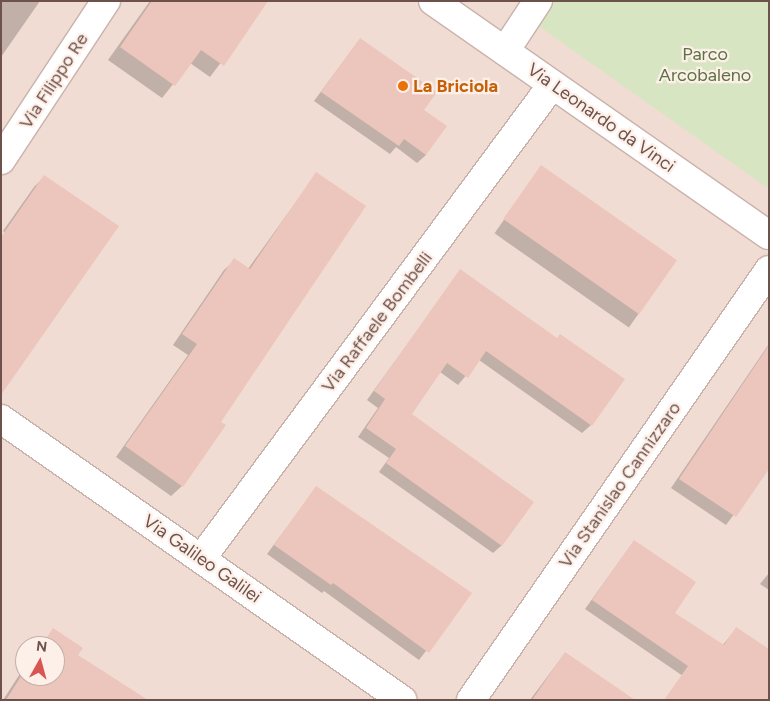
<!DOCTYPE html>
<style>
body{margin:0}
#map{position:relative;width:770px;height:701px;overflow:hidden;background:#faece2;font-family:Figtree,sans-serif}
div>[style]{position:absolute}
.residential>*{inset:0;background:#f0dcd2}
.green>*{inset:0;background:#d8e5c3}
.shadow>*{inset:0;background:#0003;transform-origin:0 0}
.building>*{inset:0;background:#ecc6bd;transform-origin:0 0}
.roads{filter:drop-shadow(1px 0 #c9b2aa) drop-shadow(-1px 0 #c9b2aa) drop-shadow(0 1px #c9b2aa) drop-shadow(0 -1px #c9b2aa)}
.minor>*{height:28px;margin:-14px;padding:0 14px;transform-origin:14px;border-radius:14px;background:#fff}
.dots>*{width:14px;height:14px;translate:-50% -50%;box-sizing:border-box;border:2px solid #fdf0e8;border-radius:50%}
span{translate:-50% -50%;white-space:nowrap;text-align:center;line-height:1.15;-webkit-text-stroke:4.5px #fdf0e8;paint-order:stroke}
.park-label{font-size:18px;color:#5c7344}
.street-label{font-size:18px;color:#6f514b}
.food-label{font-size:18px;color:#c56008;font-weight:700}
.left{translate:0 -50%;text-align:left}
.frame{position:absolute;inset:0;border:2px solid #6f514b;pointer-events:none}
.north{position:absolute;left:15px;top:636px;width:50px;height:50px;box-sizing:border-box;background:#fdf0e8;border:1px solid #c4b0a9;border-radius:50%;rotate:7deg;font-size:14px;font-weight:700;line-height:20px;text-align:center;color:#6f514b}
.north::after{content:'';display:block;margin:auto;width:18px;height:22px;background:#d95552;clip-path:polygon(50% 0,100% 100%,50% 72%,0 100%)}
</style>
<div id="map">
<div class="residential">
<i style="clip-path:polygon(evenodd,1px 1px,769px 1px,769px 700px,1px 700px,1px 1px,25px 646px,55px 646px,55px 676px,25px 676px,25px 646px)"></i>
</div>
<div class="green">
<i style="clip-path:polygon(539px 1px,769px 1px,769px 189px,527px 18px)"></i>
</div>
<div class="shadow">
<i style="clip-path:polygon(1px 1px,40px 1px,1px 57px)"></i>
<i style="clip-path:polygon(150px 1px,267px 1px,210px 77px,190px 63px,162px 98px,108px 60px)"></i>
<i style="clip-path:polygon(360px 39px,422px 111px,426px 155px,417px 163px,396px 147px,390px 154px,314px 101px)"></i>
<i style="left:541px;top:167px;width:164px;height:81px;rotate:35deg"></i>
<i style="clip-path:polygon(316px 174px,219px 422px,182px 486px,171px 496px,116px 457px,188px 355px,173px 345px,224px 270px,235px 260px,248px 269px)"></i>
<i style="clip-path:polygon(44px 177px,7px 234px,3px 231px,34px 187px)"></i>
<i style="clip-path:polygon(461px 270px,591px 425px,582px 433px,479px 360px,458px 385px,440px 372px,411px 414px,502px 545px,493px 553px,379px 472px,389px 458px,358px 437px,378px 408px,367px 400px)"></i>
<i style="clip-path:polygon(769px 344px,769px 467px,726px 525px,671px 488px)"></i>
<i style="clip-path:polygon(316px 488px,470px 594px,419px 660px,324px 591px,322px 593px,267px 554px)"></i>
<i style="clip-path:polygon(634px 541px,673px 613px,722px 646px,736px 629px,718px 700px,585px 609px)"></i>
<i style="clip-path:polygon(769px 573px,769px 590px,760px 584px)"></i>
<i style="clip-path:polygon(55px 642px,146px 700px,3px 700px,25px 666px,25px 676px,55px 676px,55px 646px,50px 646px)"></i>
<i style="clip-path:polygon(565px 653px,616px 700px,530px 700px)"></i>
</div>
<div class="building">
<i style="clip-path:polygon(152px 1px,268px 1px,224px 66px,201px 50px,175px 86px,120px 47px)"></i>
<i style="clip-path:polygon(360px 38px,437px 92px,424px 110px,447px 126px,426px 155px,404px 139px,399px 146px,321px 92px)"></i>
<i style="left:541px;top:165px;width:166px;height:66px;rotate:35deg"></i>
<i style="clip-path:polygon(316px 172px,366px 206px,221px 422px,226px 425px,183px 487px,125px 446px,197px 344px,182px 334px,234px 258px,250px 269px)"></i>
<i style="clip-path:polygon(44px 175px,119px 226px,1px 395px,1px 237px)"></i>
<i style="clip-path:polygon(460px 269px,557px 338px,560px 334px,625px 379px,592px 426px,486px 351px,468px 378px,447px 363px,412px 414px,534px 502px,502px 546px,386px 463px,396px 449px,366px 428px,385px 399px,374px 391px)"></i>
<i style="clip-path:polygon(769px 345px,769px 469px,736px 517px,679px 479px)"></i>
<i style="clip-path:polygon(316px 486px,472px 593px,429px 653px,333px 583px,331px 585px,274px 545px)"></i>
<i style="clip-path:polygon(634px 540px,696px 582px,675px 613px,724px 645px,736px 627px,769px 649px,769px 700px,664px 700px,688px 666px,592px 600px)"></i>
<i style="clip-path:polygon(53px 628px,83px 648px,78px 655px,148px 700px,6px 700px,25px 670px,25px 676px,55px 676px,55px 646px,41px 646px)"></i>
<i style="clip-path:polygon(565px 652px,635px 700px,532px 700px)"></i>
</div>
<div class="roads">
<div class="minor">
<i style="left:433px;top:1px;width:409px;rotate:34.9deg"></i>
<i style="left:505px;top:51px;width:60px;rotate:-56.6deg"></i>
<i style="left:1px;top:160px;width:191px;rotate:-56.6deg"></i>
<i style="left:1px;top:419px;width:490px;rotate:35deg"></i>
<i style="left:201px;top:559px;width:590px;rotate:-53.48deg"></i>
<i style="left:471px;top:700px;width:523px;rotate:-55.28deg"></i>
</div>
</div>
<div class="dots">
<i style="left:403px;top:86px;background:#e8710a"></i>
</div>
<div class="park-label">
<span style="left:705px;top:65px">Parco<br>Arcobaleno</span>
</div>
<div class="street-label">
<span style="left:54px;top:81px;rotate:-57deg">Via Filippo Re</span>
<span style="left:601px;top:118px;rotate:35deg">Via Leonardo da Vinci</span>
<span style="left:377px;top:322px;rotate:-53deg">Via Raffaele Bombelli</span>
<span style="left:620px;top:485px;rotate:-55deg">Via Stanislao Cannizzaro</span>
<span style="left:202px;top:559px;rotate:35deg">Via Galileo Galilei</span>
</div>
<div class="food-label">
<span class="left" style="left:413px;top:86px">La Briciola</span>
</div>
<div class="frame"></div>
<div class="north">N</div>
</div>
